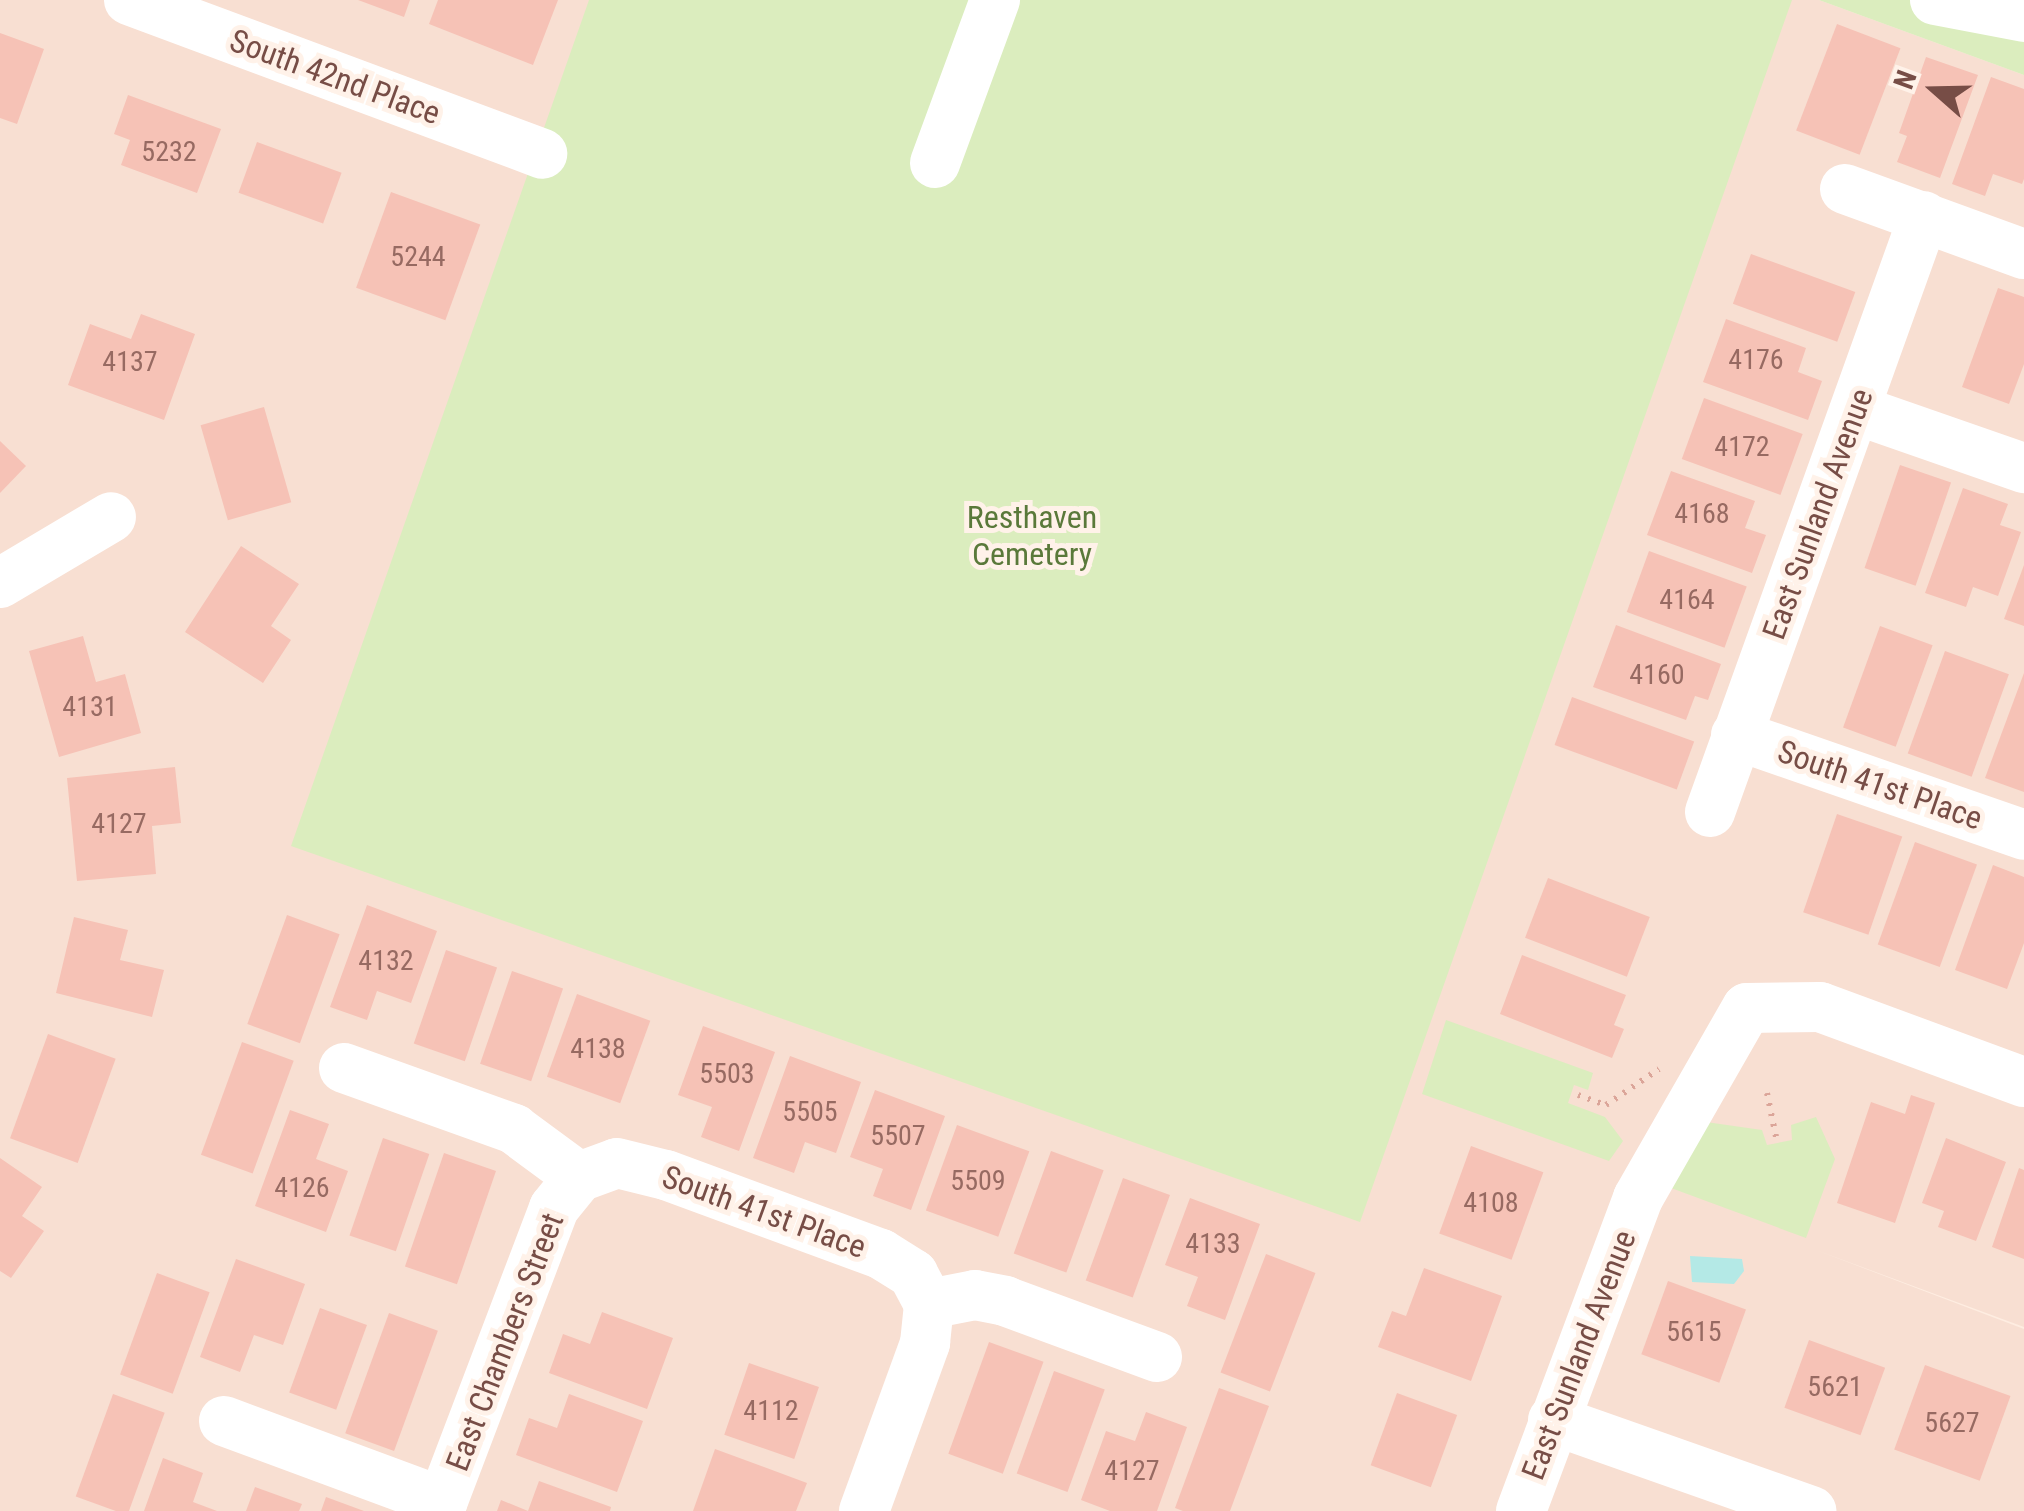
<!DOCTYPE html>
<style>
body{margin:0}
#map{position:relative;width:2024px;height:1511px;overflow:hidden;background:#feede1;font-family:"Roboto Condensed",sans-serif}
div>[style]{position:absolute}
.residential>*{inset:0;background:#f8dfd2}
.green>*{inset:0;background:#dbedbe}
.water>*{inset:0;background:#b4e9e6}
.building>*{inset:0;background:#f6c2b6;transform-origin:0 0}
.path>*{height:6px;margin-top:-3px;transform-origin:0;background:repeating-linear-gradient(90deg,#dba599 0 2.5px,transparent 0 10.5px)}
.minor>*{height:50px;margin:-25px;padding:0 25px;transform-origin:25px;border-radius:25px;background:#fff}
span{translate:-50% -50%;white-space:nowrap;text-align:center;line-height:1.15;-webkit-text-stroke:10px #fff2e9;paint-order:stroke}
.number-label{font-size:28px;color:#976a62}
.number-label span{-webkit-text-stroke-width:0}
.street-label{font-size:32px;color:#774d46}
.park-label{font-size:32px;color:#5a793a}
.north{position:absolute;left:1884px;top:40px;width:100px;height:100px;-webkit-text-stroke:8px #fff2e9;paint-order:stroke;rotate:290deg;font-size:28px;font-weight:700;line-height:40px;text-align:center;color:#774d46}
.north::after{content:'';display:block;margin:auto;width:35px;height:45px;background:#774d46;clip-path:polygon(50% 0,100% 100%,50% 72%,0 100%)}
</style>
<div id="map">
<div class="residential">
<i style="clip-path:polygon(0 0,1819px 0,2024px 75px,2024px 1327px,1816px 1250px,2024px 1329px,2024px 1511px,0 1511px)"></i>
</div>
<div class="green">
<i style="clip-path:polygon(589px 0,1792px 0,1360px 1222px,291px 846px)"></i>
<i style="clip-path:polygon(1819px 0,2024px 0,2024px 75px)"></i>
<i style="clip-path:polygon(1446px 1020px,1593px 1073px,1588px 1090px,1574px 1085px,1568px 1103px,1605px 1117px,1623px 1141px,1609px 1161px,1422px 1094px)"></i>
<i style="clip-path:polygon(1816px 1117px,1835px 1159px,1806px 1238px,1671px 1188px,1706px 1122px,1762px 1130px,1767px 1145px,1792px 1140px,1791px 1125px)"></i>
</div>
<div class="water">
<i style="clip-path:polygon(1690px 1256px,1742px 1259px,1744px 1271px,1734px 1284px,1692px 1282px)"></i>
</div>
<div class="building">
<i style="clip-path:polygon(358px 0,410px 0,404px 17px)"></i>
<i style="clip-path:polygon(438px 0,558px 0,533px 65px,429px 24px)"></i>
<i style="left:1837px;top:24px;width:68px;height:114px;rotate:21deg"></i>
<i style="clip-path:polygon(0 33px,44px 49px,17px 124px,0 118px)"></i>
<i style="clip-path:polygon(1926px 57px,1978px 75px,1940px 178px,1897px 162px,1907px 136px,1899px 133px)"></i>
<i style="clip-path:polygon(1991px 77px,2024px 89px,2024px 179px,2022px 184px,1993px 174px,1985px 196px,1952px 184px)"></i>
<i style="clip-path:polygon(128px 95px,221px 129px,197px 193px,121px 165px,130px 140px,114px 134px)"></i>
<i style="left:257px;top:142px;width:90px;height:54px;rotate:20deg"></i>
<i style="left:391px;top:192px;width:95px;height:102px;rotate:20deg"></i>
<i style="left:1751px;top:254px;width:111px;height:53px;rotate:20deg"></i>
<i style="clip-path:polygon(1998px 288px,2024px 297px,2024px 364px,2009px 404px,1962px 387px)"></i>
<i style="clip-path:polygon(141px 314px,195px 334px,164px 420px,68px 385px,90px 324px,131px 339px)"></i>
<i style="clip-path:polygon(1726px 319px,1806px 348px,1798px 372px,1822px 381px,1808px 420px,1703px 382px)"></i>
<i style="left:1704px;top:398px;width:105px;height:65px;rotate:20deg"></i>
<i style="left:264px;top:407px;width:99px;height:66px;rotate:74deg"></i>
<i style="clip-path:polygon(0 441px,26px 466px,0 493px)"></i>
<i style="left:1900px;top:465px;width:54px;height:109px;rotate:19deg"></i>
<i style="clip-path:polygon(1671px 471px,1755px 501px,1745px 528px,1766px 535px,1752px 573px,1647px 535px)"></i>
<i style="clip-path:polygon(1963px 488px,2008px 504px,2000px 525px,2021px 532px,1998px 596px,1973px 587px,1966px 607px,1925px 593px)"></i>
<i style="clip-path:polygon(241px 546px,299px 584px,271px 626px,291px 640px,263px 683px,185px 632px)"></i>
<i style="left:1649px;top:551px;width:104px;height:65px;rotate:20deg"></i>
<i style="clip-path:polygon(2024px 565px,2024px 626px,2004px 619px)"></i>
<i style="clip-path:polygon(1616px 625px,1721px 664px,1708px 700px,1695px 696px,1686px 720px,1593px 687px)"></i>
<i style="left:1880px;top:626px;width:56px;height:108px;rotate:20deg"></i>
<i style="clip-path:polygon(83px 636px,96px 682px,125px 674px,141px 733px,59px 757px,29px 651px)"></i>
<i style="left:1945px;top:651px;width:68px;height:109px;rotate:20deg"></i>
<i style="clip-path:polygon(2024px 673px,2024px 792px,1985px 778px)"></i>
<i style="left:1572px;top:697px;width:130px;height:51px;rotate:20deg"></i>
<i style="clip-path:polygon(175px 767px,181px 823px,152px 826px,156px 874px,77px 881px,67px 778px)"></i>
<i style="left:1837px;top:814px;width:69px;height:104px;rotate:19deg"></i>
<i style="left:1915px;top:842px;width:66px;height:109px;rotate:20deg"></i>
<i style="clip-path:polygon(1993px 865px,2024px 877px,2024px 943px,2007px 989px,1955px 970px)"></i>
<i style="left:1548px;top:878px;width:109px;height:64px;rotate:21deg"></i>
<i style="clip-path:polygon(367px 905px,437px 931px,411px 1003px,377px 991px,367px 1020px,330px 1007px)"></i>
<i style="left:287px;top:915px;width:56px;height:116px;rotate:20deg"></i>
<i style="clip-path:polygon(74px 917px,128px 930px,120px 960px,164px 970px,152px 1017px,56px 993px)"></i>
<i style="left:446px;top:950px;width:54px;height:99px;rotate:19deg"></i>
<i style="clip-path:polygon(1522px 955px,1626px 995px,1614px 1025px,1624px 1029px,1612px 1058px,1500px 1014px)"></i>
<i style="left:512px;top:971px;width:54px;height:98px;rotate:19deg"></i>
<i style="left:577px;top:994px;width:78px;height:88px;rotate:20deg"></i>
<i style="clip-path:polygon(703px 1026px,775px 1052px,739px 1151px,701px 1137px,712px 1107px,678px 1095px)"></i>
<i style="left:48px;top:1034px;width:72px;height:111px;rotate:20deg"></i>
<i style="left:242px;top:1042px;width:55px;height:120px;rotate:20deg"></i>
<i style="clip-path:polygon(790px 1056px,861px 1082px,836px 1153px,805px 1142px,794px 1173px,753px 1158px)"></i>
<i style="clip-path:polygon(875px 1090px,945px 1116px,911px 1210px,873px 1196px,883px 1169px,850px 1157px)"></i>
<i style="clip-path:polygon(1911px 1095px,1935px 1103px,1895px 1223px,1837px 1203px,1871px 1102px,1905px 1114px)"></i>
<i style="clip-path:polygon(290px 1110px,329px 1124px,316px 1159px,348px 1171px,326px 1232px,255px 1206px)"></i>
<i style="left:957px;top:1125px;width:77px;height:91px;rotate:20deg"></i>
<i style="left:383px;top:1138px;width:49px;height:103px;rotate:19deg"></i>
<i style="clip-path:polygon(1946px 1138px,2006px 1162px,1976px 1241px,1938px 1227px,1944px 1211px,1922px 1203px)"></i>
<i style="left:1471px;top:1146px;width:77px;height:93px;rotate:20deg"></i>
<i style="left:1051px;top:1151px;width:56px;height:109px;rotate:20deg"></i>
<i style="left:444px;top:1153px;width:55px;height:120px;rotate:19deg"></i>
<i style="clip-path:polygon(0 1158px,42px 1187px,22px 1216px,44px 1231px,11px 1278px,0 1271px)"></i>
<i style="clip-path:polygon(2019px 1168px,2024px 1170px,2024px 1259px,1992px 1247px)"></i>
<i style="left:1123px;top:1178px;width:50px;height:109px;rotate:20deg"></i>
<i style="clip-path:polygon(1190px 1198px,1260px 1224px,1225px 1320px,1187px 1306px,1198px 1277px,1165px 1265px)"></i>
<i style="left:1266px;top:1254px;width:53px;height:127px;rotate:21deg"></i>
<i style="clip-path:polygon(236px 1259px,305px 1284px,283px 1345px,254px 1335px,240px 1372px,200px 1357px)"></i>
<i style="clip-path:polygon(1424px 1268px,1502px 1296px,1471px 1381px,1378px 1347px,1392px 1311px,1406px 1316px)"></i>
<i style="left:157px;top:1273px;width:56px;height:108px;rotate:20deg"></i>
<i style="left:1668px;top:1281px;width:83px;height:78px;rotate:20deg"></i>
<i style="left:320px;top:1308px;width:50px;height:90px;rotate:20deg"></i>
<i style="clip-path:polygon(602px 1312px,673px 1338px,647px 1409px,549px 1373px,563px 1334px,590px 1344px)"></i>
<i style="left:389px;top:1313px;width:52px;height:128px;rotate:20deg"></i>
<i style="left:1809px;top:1340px;width:81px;height:72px;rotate:20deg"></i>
<i style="left:989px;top:1342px;width:58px;height:119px;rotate:20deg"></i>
<i style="left:749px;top:1363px;width:74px;height:76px;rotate:19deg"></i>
<i style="left:1925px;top:1365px;width:91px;height:90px;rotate:20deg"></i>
<i style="left:1054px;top:1371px;width:54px;height:109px;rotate:20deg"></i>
<i style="clip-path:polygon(1219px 1388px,1269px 1406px,1230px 1511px,1183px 1511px,1175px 1508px)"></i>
<i style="left:1397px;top:1393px;width:64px;height:77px;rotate:20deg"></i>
<i style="left:113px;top:1394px;width:55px;height:109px;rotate:20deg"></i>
<i style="clip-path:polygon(569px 1394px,643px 1421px,617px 1492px,516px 1455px,529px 1418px,557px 1428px)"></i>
<i style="clip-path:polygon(1146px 1412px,1187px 1427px,1157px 1511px,1110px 1511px,1081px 1500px,1106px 1431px,1135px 1441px)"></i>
<i style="clip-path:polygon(715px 1449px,807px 1483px,796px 1511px,693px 1511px)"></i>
<i style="clip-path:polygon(163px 1458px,203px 1473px,193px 1502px,217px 1511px,144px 1511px)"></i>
<i style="clip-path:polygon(539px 1481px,611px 1507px,610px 1511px,497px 1511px,501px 1500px,528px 1511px)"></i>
<i style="clip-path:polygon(255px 1487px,302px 1504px,299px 1511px,246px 1511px)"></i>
<i style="clip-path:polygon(326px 1497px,364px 1511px,321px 1511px)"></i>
</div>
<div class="path">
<i style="left:1767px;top:1093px;width:45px;rotate:78.4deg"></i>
<i style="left:1578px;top:1095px;width:30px;rotate:20deg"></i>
<i style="left:1606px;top:1105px;width:64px;rotate:-34.2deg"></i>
</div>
<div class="minor">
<i style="left:129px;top:0;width:441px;rotate:20.4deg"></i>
<i style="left:1935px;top:0;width:91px;rotate:10.8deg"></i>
<i style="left:935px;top:163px;width:174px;rotate:-69.8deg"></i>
<i style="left:1845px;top:189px;width:190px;rotate:20deg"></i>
<i style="left:1857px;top:410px;width:177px;rotate:19.2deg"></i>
<i style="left:0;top:583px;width:129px;rotate:-30.7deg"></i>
<i style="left:1736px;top:735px;width:305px;rotate:19.1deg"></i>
<i style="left:1710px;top:812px;width:633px;rotate:-70.25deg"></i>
<i style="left:344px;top:1068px;width:181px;rotate:19.7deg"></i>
<i style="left:514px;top:1129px;width:81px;rotate:36.4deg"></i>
<i style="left:579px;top:1177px;width:40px;rotate:-20.2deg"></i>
<i style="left:617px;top:1163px;width:50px;rotate:13.8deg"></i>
<i style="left:666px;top:1175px;width:229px;rotate:20.2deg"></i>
<i style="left:881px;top:1254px;width:38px;rotate:32deg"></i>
<i style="left:913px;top:1274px;width:34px;rotate:62deg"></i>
<i style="left:929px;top:1304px;width:47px;rotate:-11.1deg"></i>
<i style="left:975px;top:1295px;width:31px;rotate:11deg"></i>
<i style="left:1005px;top:1301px;width:162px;rotate:20.2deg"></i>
<i style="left:1553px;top:1420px;width:274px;rotate:19.4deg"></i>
<i style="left:224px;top:1421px;width:233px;rotate:20.3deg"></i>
<i style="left:439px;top:1511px;width:324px;rotate:-69.2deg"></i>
<i style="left:554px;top:1208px;width:40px;rotate:-51deg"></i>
<i style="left:864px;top:1511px;width:179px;rotate:-70deg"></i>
<i style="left:925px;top:1343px;width:39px;rotate:-84deg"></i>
<i style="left:1521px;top:1511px;width:334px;rotate:-69.5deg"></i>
<i style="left:1638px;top:1198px;width:219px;rotate:-60.2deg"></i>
<i style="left:1747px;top:1008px;width:73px;rotate:-0.8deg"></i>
<i style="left:1820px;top:1007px;width:217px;rotate:20.2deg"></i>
</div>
<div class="number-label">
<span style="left:169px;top:152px">5232</span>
<span style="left:418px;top:257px">5244</span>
<span style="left:1756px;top:360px">4176</span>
<span style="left:130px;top:362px">4137</span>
<span style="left:1742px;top:447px">4172</span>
<span style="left:1702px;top:514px">4168</span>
<span style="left:1687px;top:600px">4164</span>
<span style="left:1657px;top:675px">4160</span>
<span style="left:90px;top:707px">4131</span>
<span style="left:119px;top:824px">4127</span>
<span style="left:386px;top:961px">4132</span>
<span style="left:598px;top:1049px">4138</span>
<span style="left:727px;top:1074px">5503</span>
<span style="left:810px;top:1112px">5505</span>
<span style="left:898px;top:1136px">5507</span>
<span style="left:978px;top:1181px">5509</span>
<span style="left:302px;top:1188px">4126</span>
<span style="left:1491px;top:1203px">4108</span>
<span style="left:1213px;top:1244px">4133</span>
<span style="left:1694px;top:1332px">5615</span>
<span style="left:1835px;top:1387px">5621</span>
<span style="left:771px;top:1411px">4112</span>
<span style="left:1952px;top:1423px">5627</span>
<span style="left:1132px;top:1471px">4127</span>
</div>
<div class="street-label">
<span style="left:335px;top:77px;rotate:20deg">South 42nd Place</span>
<span style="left:1818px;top:514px;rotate:-70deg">East Sunland Avenue</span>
<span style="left:1880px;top:785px;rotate:19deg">South 41st Place</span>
<span style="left:764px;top:1212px;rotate:20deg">South 41st Place</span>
<span style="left:505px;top:1342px;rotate:-69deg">East Chambers Street</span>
<span style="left:1579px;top:1355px;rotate:-69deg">East Sunland Avenue</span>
</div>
<div class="park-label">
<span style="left:1032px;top:536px">Resthaven<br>Cemetery</span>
</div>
<div class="north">N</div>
</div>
